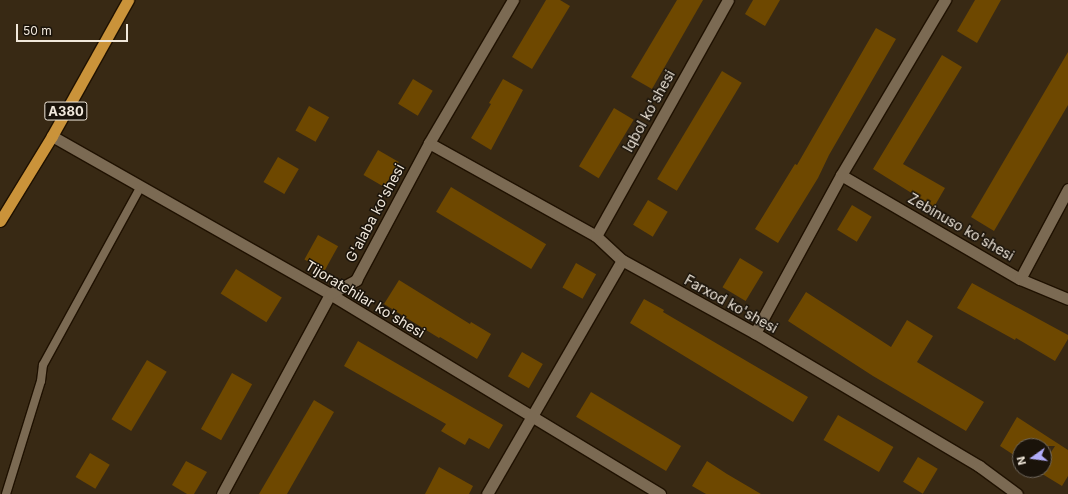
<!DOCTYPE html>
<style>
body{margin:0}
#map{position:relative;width:1068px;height:494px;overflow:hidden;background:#382914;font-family:Inter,sans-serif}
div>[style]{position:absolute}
.building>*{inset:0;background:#6e4800;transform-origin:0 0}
.roads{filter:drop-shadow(1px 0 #1f1100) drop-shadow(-1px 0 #1f1100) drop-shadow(0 1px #1f1100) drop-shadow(0 -1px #1f1100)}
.service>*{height:8px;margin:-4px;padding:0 4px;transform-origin:4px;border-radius:4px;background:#7b6a53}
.minor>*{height:11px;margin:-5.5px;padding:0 5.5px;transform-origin:5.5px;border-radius:5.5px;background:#7b6a53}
.trunk>*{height:11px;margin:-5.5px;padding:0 5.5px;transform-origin:5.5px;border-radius:5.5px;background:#ca933a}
span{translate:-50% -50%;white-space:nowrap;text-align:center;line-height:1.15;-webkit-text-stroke:3px #1a130a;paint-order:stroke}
.shield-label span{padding:1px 3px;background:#1a130a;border:1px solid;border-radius:3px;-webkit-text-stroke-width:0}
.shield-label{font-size:13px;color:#f1e8db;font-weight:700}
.street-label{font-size:14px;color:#f1e8db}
.north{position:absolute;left:1012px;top:438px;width:40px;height:40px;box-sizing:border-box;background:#1a130a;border:1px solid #70685e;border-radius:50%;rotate:256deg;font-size:11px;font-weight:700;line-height:16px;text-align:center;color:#f1e8db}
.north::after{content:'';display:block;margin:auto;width:14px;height:18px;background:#b1adfa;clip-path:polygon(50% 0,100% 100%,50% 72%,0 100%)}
.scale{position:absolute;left:16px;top:24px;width:112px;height:18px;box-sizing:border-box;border:2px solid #f1e8db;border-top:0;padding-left:5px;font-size:12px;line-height:14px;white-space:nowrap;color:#f1e8db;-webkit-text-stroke:3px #1a130a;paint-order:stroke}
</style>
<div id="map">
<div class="building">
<i style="clip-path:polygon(546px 0,560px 0,570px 6px,532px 69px,512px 57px)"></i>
<i style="clip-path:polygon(677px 0,703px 0,652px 89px,631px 77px)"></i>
<i style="clip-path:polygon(753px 0,780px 0,765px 26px,745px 14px)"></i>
<i style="clip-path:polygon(975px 0,1001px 0,977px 43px,957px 31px)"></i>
<i style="clip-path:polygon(876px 28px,896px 39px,829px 155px,818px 178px,778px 243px,755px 229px,795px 164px,797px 165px)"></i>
<i style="clip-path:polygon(1068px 52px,1068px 105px,994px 231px,971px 217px)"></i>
<i style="clip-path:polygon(942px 55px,962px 67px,903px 164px,945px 188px,934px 207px,873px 169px)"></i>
<i style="left:722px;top:71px;width:23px;height:126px;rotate:31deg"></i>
<i style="left:413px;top:79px;width:23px;height:29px;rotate:31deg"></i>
<i style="clip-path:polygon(503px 79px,523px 90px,491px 150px,471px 138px,491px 104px,489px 103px)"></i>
<i style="left:309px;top:106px;width:23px;height:28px;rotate:29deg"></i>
<i style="left:614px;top:108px;width:23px;height:68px;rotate:31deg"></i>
<i style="left:378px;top:150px;width:24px;height:29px;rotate:30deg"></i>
<i style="left:278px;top:157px;width:24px;height:29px;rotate:30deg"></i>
<i style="left:451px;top:187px;width:111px;height:29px;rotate:31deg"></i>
<i style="left:648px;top:200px;width:23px;height:29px;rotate:31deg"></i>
<i style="left:852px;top:205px;width:23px;height:29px;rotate:31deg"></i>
<i style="left:318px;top:235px;width:23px;height:28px;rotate:29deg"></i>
<i style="left:740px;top:258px;width:27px;height:34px;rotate:31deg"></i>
<i style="left:576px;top:263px;width:23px;height:28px;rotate:29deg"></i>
<i style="left:236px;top:269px;width:54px;height:29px;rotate:32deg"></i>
<i style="clip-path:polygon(399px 280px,470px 324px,471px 322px,491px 334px,477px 359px,440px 337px,439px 338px,384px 304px)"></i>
<i style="clip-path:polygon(972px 283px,1068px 335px,1068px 339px,1055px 361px,1016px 338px,1015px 340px,957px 308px)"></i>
<i style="clip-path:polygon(806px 292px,891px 347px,907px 320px,933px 336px,917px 362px,984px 402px,966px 431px,873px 376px,788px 321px)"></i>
<i style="clip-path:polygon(644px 299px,664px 310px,663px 312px,808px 397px,793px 422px,630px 323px)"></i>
<i style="clip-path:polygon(358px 341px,503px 425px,489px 449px,469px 438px,465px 445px,441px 431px,446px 424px,344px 366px)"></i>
<i style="left:522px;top:352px;width:24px;height:28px;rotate:30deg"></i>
<i style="left:147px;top:360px;width:23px;height:69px;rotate:31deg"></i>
<i style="left:232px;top:373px;width:23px;height:64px;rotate:29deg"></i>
<i style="left:591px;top:392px;width:105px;height:29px;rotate:31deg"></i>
<i style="clip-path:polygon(314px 400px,334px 412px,287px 494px,259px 494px)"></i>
<i style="left:838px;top:415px;width:64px;height:29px;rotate:30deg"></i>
<i style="clip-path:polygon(1017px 417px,1068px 450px,1068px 476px,1062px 486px,1039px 472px,1040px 470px,1044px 470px,1044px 463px,1055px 446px,1020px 446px,1020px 459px,1000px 446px)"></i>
<i style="left:90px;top:453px;width:23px;height:28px;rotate:31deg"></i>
<i style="left:918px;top:457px;width:23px;height:29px;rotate:31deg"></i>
<i style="clip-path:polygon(186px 461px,207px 472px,194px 494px,187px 494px,172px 485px)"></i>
<i style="clip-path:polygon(707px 461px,727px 474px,761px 494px,706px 494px,692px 486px)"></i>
<i style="clip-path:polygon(439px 467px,473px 486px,469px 494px,425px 494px)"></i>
</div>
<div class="roads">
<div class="service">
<i style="left:6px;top:494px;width:118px;rotate:-72.8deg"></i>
<i style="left:41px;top:381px;width:16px;rotate:-83deg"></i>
<i style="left:43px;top:365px;width:204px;rotate:-61.3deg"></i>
</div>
<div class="minor">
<i style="left:52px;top:136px;width:320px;rotate:29.6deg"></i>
<i style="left:330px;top:294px;width:386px;rotate:31.2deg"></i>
<i style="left:429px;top:143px;width:191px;rotate:29.1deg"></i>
<i style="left:596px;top:236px;width:35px;rotate:43deg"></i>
<i style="left:622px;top:260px;width:152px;rotate:28.8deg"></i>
<i style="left:755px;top:333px;width:261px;rotate:30.7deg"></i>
<i style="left:979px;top:466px;width:47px;rotate:36.4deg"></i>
<i style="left:841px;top:175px;width:207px;rotate:30.2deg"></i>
<i style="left:1020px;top:279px;width:52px;rotate:22.6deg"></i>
<i style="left:596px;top:236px;width:270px;rotate:-60.8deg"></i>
<i style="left:1020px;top:279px;width:102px;rotate:-61.9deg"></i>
<i style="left:755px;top:333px;width:180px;rotate:-61.4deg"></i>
<i style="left:841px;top:175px;width:204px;rotate:-59.3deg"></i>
<i style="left:222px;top:494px;width:227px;rotate:-61.6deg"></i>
<i style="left:330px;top:294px;width:30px;rotate:-28deg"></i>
<i style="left:356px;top:280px;width:155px;rotate:-61.9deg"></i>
<i style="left:429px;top:143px;width:166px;rotate:-59.6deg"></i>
<i style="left:487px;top:494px;width:270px;rotate:-60deg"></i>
</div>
<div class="trunk">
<i style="left:0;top:221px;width:100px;rotate:-58.5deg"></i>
<i style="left:52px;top:136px;width:156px;rotate:-60.8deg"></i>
</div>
</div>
<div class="shield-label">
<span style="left:66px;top:111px">A380</span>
</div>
<div class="street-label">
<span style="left:649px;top:111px;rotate:-61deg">Iqbol ko'shesi</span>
<span style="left:375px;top:213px;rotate:-62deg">G'alaba ko'shesi</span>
<span style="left:961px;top:227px;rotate:30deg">Zebinuso ko'shesi</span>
<span style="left:365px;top:299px;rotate:31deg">Tijoratchilar ko'shesi</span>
<span style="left:731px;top:304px;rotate:29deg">Farxod ko'shesi</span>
</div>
<div class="north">N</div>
<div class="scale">50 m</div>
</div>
